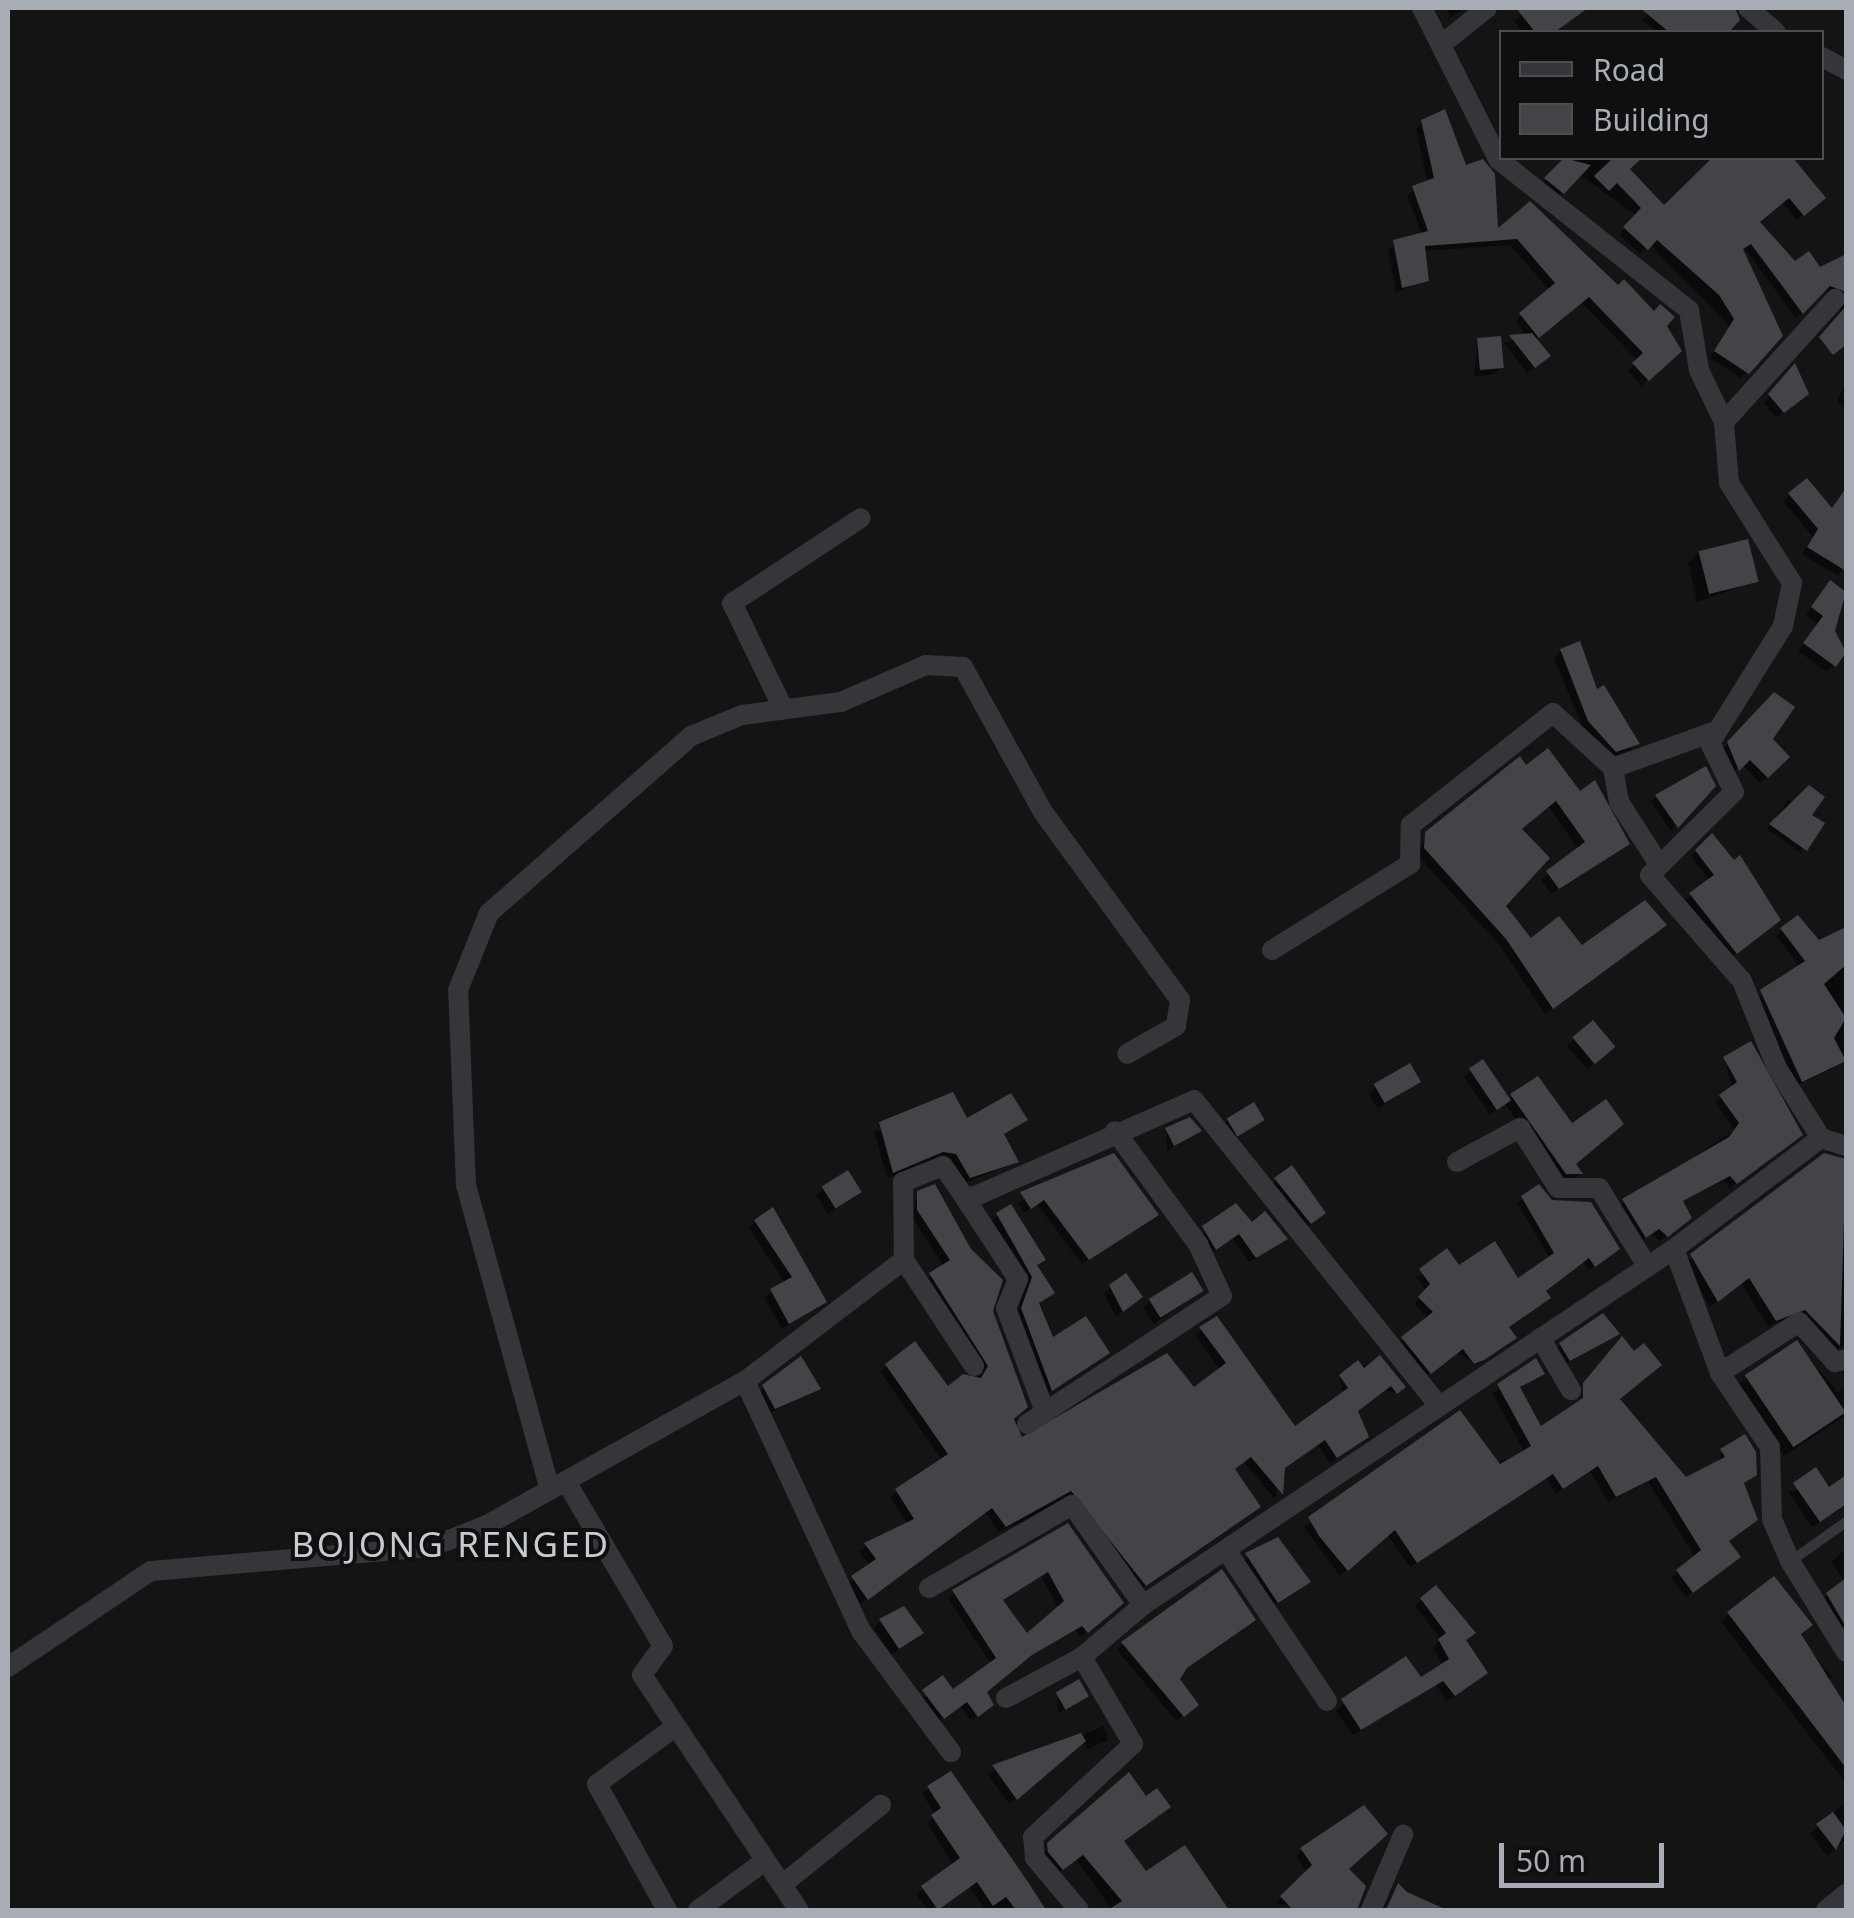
<!DOCTYPE html>
<style>
body{margin:0}
#map{position:relative;width:1854px;height:1918px;overflow:hidden;background:#141415;font-family:"Noto Sans",sans-serif}
div>[style]{position:absolute}
.shadow>*{inset:0;background:#0007;transform-origin:0 0}
.building>*{inset:0;background:#434448;transform-origin:0 0}
.service>*{height:10px;margin:-5px;padding:0 5px;transform-origin:5px;border-radius:5px;background:#35363a}
.minor>*{height:20px;margin:-10px;padding:0 10px;transform-origin:10px;border-radius:10px;background:#35363a}
span{translate:-50% -50%;white-space:nowrap;text-align:center;line-height:1.15;-webkit-text-stroke:8px #0f0f10;paint-order:stroke}
.quarter-label{font-size:35px;color:#c7cbd1;letter-spacing:2.5px}
.frame{position:absolute;inset:0;border:10px solid #a7acb5;pointer-events:none}
.legend{position:absolute;left:1499px;top:30px;width:325px;height:130px;box-sizing:border-box;background:#0f0f10;border:2px solid #4c4e52;margin:0;padding:12px 18px;list-style:none;font-size:30px;color:#a7acb5}
.legend li{display:flex;align-items:center;gap:20px;height:50px}
.legend b{width:50px;border:2px solid #4c4e52}
.scale{position:absolute;left:1499px;top:1843px;width:165px;height:45px;box-sizing:border-box;border:5px solid #a7acb5;border-top:0;padding-left:12px;font-size:30px;line-height:35px;white-space:nowrap;color:#a7acb5;-webkit-text-stroke:8px #0f0f10;paint-order:stroke}
</style>
<div id="map">
<div class="shadow">
<i style="clip-path:polygon(1446px 8px,1465px 8px,1451px 17px)"></i>
<i style="clip-path:polygon(1530px 8px,1567px 8px,1573px 16px,1554px 32px,1523px 32px,1514px 21px)"></i>
<i style="clip-path:polygon(1653px 8px,1734px 8px,1738px 19px,1729px 32px,1657px 32px,1642px 20px)"></i>
<i style="clip-path:polygon(1422px 122px,1465px 169px,1496px 233px,1529px 205px,1664px 326px,1679px 350px,1641px 386px,1628px 371px,1638px 361px,1581px 302px,1535px 340px,1541px 363px,1527px 373px,1504px 343px,1527px 336px,1515px 321px,1550px 291px,1510px 245px,1423px 251px,1427px 280px,1396px 292px,1388px 249px,1422px 235px,1407px 195px,1428px 183px,1416px 129px)"></i>
<i style="clip-path:polygon(1567px 158px,1638px 158px,1627px 169px,1664px 209px,1718px 158px,1792px 158px,1823px 198px,1797px 220px,1782px 202px,1757px 222px,1794px 265px,1820px 270px,1846px 254px,1846px 343px,1838px 294px,1822px 291px,1796px 318px,1740px 242px,1780px 336px,1741px 378px,1710px 358px,1730px 327px,1650px 245px,1640px 254px,1619px 235px,1637px 216px,1579px 174px,1556px 198px,1541px 185px)"></i>
<i style="clip-path:polygon(1478px 340px,1502px 367px,1495px 374px,1474px 377px)"></i>
<i style="clip-path:polygon(1789px 374px,1799px 401px,1776px 418px,1764px 403px)"></i>
<i style="clip-path:polygon(1846px 383px,1846px 410px,1837px 400px)"></i>
<i style="clip-path:polygon(1790px 495px,1831px 511px,1846px 503px,1846px 565px,1838px 576px,1802px 554px,1813px 537px,1783px 501px)"></i>
<i style="clip-path:polygon(1699px 552px,1756px 581px,1697px 602px,1688px 563px)"></i>
<i style="clip-path:polygon(1831px 584px,1846px 596px,1832px 632px,1846px 648px,1827px 672px,1798px 651px,1818px 624px,1806px 615px)"></i>
<i style="clip-path:polygon(1561px 651px,1637px 743px,1630px 750px,1608px 758px,1588px 740px,1554px 658px)"></i>
<i style="clip-path:polygon(1774px 695px,1770px 739px,1787px 757px,1760px 783px,1742px 764px,1733px 774px,1721px 751px)"></i>
<i style="clip-path:polygon(1525px 768px,1579px 795px,1627px 844px,1551px 894px,1541px 880px,1579px 850px,1548px 806px,1519px 829px,1503px 906px,1530px 942px,1581px 948px,1658px 931px,1545px 1014px,1500px 946px,1418px 856px,1426px 834px)"></i>
<i style="clip-path:polygon(1657px 797px,1694px 808px,1671px 831px,1651px 802px)"></i>
<i style="clip-path:polygon(1789px 799px,1809px 815px,1801px 853px,1767px 829px)"></i>
<i style="clip-path:polygon(1712px 836px,1772px 925px,1730px 958px,1685px 900px,1710px 881px,1691px 857px)"></i>
<i style="clip-path:polygon(1797px 918px,1818px 943px,1846px 930px,1846px 1062px,1795px 1086px,1756px 998px,1800px 967px,1776px 936px)"></i>
<i style="clip-path:polygon(1574px 1039px,1606px 1054px,1587px 1069px,1567px 1046px)"></i>
<i style="clip-path:polygon(1725px 1059px,1794px 1140px,1730px 1188px,1724px 1180px,1681px 1202px,1683px 1223px,1660px 1241px,1651px 1233px,1640px 1242px,1618px 1207px,1735px 1130px,1715px 1102px,1732px 1088px)"></i>
<i style="clip-path:polygon(1471px 1070px,1508px 1100px,1538px 1079px,1580px 1174px,1573px 1180px,1558px 1180px,1505px 1104px,1490px 1115px,1464px 1077px)"></i>
<i style="clip-path:polygon(1418px 1082px,1378px 1109px,1369px 1094px,1376px 1087px)"></i>
<i style="left:1253px;top:1105px;width:17px;height:39px;rotate:59deg"></i>
<i style="clip-path:polygon(1024px 1119px,1002px 1135px,1016px 1162px,963px 1184px,949px 1159px,887px 1178px,874px 1131px)"></i>
<i style="clip-path:polygon(1166px 1130px,1198px 1131px,1167px 1151px)"></i>
<i style="clip-path:polygon(1113px 1156px,1150px 1220px,1082px 1264px,1037px 1204px,1024px 1213px,1018px 1203px)"></i>
<i style="clip-path:polygon(1824px 1156px,1846px 1158px,1838px 1191px,1846px 1203px,1846px 1344px,1832px 1352px,1797px 1315px,1768px 1326px,1741px 1283px,1710px 1307px,1685px 1263px)"></i>
<i style="clip-path:polygon(1276px 1180px,1316px 1220px,1303px 1229px,1269px 1187px)"></i>
<i style="clip-path:polygon(823px 1189px,852px 1198px,828px 1214px,816px 1195px)"></i>
<i style="clip-path:polygon(918px 1193px,990px 1312px,1021px 1440px,1193px 1390px,1220px 1370px,1195px 1335px,1216px 1319px,1294px 1430px,1343px 1395px,1340px 1377px,1380px 1358px,1396px 1393px,1384px 1390px,1356px 1411px,1359px 1443px,1330px 1463px,1318px 1445px,1282px 1469px,1275px 1499px,1243px 1461px,1233px 1469px,1252px 1513px,1139px 1590px,1072px 1498px,999px 1532px,985px 1512px,860px 1604px,847px 1584px,870px 1566px,859px 1551px,908px 1525px,890px 1497px,942px 1460px,880px 1372px,887px 1366px,947px 1390px,983px 1374px,924px 1281px,944px 1267px,912px 1217px)"></i>
<i style="clip-path:polygon(1523px 1198px,1551px 1203px,1612px 1254px,1589px 1270px,1582px 1261px,1506px 1327px,1509px 1343px,1476px 1365px,1456px 1352px,1424px 1377px,1397px 1344px,1429px 1318px,1414px 1304px,1426px 1291px,1416px 1276px,1459px 1268px,1518px 1282px,1550px 1259px,1517px 1203px)"></i>
<i style="clip-path:polygon(998px 1215px,1043px 1259px,1035px 1267px,1052px 1293px,1037px 1304px,1052px 1341px,1101px 1359px,1045px 1395px,1016px 1316px,1026px 1284px,992px 1221px)"></i>
<i style="clip-path:polygon(755px 1221px,824px 1301px,782px 1329px,764px 1298px,785px 1283px,749px 1228px)"></i>
<i style="clip-path:polygon(1252px 1225px,1279px 1244px,1249px 1262px,1232px 1238px,1210px 1254px,1198px 1234px)"></i>
<i style="clip-path:polygon(1111px 1287px,1133px 1304px,1116px 1317px,1104px 1294px)"></i>
<i style="clip-path:polygon(1201px 1291px,1154px 1324px,1143px 1307px,1150px 1301px)"></i>
<i style="clip-path:polygon(1616px 1334px,1562px 1366px,1554px 1352px,1560px 1345px)"></i>
<i style="clip-path:polygon(1796px 1343px,1838px 1392px,1846px 1386px,1846px 1415px,1784px 1456px,1738px 1384px)"></i>
<i style="clip-path:polygon(1615px 1346px,1617px 1400px,1685px 1480px,1718px 1464px,1722px 1451px,1754px 1474px,1742px 1485px,1726px 1542px,1731px 1563px,1686px 1597px,1671px 1578px,1696px 1558px,1648px 1482px,1608px 1502px,1590px 1471px,1556px 1494px,1546px 1478px,1410px 1567px,1387px 1534px,1340px 1576px,1303px 1526px,1525px 1453px,1492px 1393px,1542px 1373px,1518px 1389px,1540px 1429px,1578px 1405px)"></i>
<i style="clip-path:polygon(764px 1387px,818px 1388px,768px 1414px,757px 1394px)"></i>
<i style="clip-path:polygon(1846px 1478px,1846px 1502px,1812px 1527px,1788px 1491px,1828px 1490px)"></i>
<i style="clip-path:polygon(evenodd,1067px 1526px,1115px 1608px,1081px 1637px,1075px 1630px,1023px 1660px,984px 1692px,985px 1710px,971px 1721px,960px 1706px,937px 1723px,918px 1698px,952px 1692px,991px 1664px,948px 1598px,1067px 1526px,1041px 1576px,1059px 1609px,1026px 1636px,1000px 1601px,1041px 1576px)"></i>
<i style="clip-path:polygon(1277px 1540px,1302px 1587px,1271px 1607px,1241px 1561px)"></i>
<i style="clip-path:polygon(1846px 1549px,1846px 1624px,1838px 1630px,1820px 1601px,1845px 1582px,1831px 1562px)"></i>
<i style="clip-path:polygon(1422px 1599px,1463px 1641px,1479px 1679px,1447px 1701px,1436px 1685px,1353px 1735px,1336px 1711px,1342px 1705px,1405px 1659px,1421px 1680px,1443px 1666px,1433px 1647px,1441px 1640px,1415px 1606px)"></i>
<i style="clip-path:polygon(1729px 1614px,1798px 1635px,1832px 1677px,1824px 1685px,1846px 1710px,1846px 1783px,1721px 1622px)"></i>
<i style="clip-path:polygon(881px 1621px,914px 1639px,891px 1654px,874px 1628px)"></i>
<i style="clip-path:polygon(1123px 1644px,1183px 1670px,1177px 1680px,1190px 1711px,1176px 1721px,1117px 1650px)"></i>
<i style="clip-path:polygon(1057px 1695px,1086px 1695px,1058px 1714px)"></i>
<i style="clip-path:polygon(1104px 1726px,1108px 1740px,1087px 1749px,1083px 1740px,1009px 1804px,987px 1774px)"></i>
<i style="clip-path:polygon(950px 1774px,1043px 1910px,986px 1910px,969px 1887px,928px 1910px,916px 1894px,954px 1866px,927px 1823px,936px 1815px,922px 1794px)"></i>
<i style="clip-path:polygon(1846px 1802px,1846px 1839px,1827px 1856px,1810px 1834px)"></i>
<i style="clip-path:polygon(1122px 1842px,1146px 1875px,1184px 1848px,1228px 1910px,1112px 1910px,1076px 1859px,1056px 1874px,1043px 1851px)"></i>
<i style="clip-path:polygon(1302px 1850px,1346px 1869px,1359px 1910px,1275px 1904px,1308px 1873px,1296px 1856px)"></i>
</div>
<div class="building">
<i style="clip-path:polygon(1516px 8px,1588px 8px,1555px 32px,1535px 32px)"></i>
<i style="clip-path:polygon(1640px 8px,1735px 8px,1740px 20px,1729px 32px,1669px 32px)"></i>
<i style="clip-path:polygon(1445px 109px,1466px 165px,1483px 159px,1495px 174px,1498px 228px,1530px 201px,1618px 285px,1624px 279px,1654px 311px,1660px 304px,1675px 317px,1667px 326px,1682px 351px,1649px 381px,1632px 363px,1643px 353px,1589px 297px,1539px 338px,1519px 313px,1555px 283px,1517px 239px,1425px 246px,1429px 281px,1402px 288px,1393px 240px,1428px 231px,1412px 186px,1434px 178px,1421px 120px)"></i>
<i style="clip-path:polygon(1564px 158px,1591px 165px,1564px 194px,1544px 178px)"></i>
<i style="clip-path:polygon(1613px 158px,1642px 158px,1630px 169px,1664px 205px,1712px 158px,1793px 158px,1826px 198px,1804px 216px,1789px 198px,1760px 222px,1795px 261px,1809px 251px,1820px 267px,1846px 254px,1846px 292px,1830px 286px,1803px 314px,1751px 244px,1743px 249px,1783px 336px,1749px 374px,1714px 351px,1734px 319px,1719px 295px,1657px 240px,1648px 250px,1623px 227px,1641px 208px,1617px 183px,1609px 191px,1594px 176px)"></i>
<i style="clip-path:polygon(1846px 306px,1846px 345px,1833px 355px,1819px 337px)"></i>
<i style="clip-path:polygon(1532px 333px,1551px 356px,1535px 368px,1509px 335px)"></i>
<i style="left:1501px;top:336px;width:32px;height:24px;rotate:85deg"></i>
<i style="clip-path:polygon(1795px 363px,1809px 394px,1784px 413px,1768px 394px)"></i>
<i style="clip-path:polygon(1807px 478px,1832px 508px,1846px 488px,1846px 571px,1807px 547px,1818px 529px,1788px 493px)"></i>
<i style="left:1748px;top:539px;width:44px;height:51px;rotate:76deg"></i>
<i style="clip-path:polygon(1830px 580px,1846px 592px,1835px 631px,1846px 652px,1836px 667px,1803px 643px,1823px 616px,1811px 607px)"></i>
<i style="clip-path:polygon(1580px 641px,1597px 689px,1604px 685px,1640px 744px,1616px 752px,1588px 721px,1560px 649px)"></i>
<i style="clip-path:polygon(1774px 692px,1795px 707px,1773px 739px,1790px 757px,1768px 778px,1750px 760px,1739px 771px,1727px 742px)"></i>
<i style="clip-path:polygon(1548px 748px,1580px 791px,1595px 780px,1630px 844px,1559px 889px,1546px 871px,1585px 842px,1556px 801px,1522px 829px,1550px 858px,1506px 906px,1531px 938px,1559px 916px,1582px 945px,1645px 900px,1667px 925px,1553px 1009px,1506px 939px,1424px 848px,1425px 832px,1444px 817px,1520px 756px,1526px 765px)"></i>
<i style="clip-path:polygon(1706px 766px,1716px 786px,1678px 828px,1655px 795px)"></i>
<i style="clip-path:polygon(1809px 785px,1825px 797px,1812px 815px,1825px 823px,1807px 851px,1769px 824px)"></i>
<i style="clip-path:polygon(1712px 833px,1734px 860px,1740px 855px,1781px 920px,1737px 954px,1689px 893px,1714px 875px,1695px 850px)"></i>
<i style="clip-path:polygon(1798px 915px,1819px 940px,1846px 927px,1846px 965px,1824px 984px,1846px 1018px,1834px 1038px,1846px 1061px,1802px 1082px,1760px 990px,1805px 961px,1780px 928px)"></i>
<i style="left:1593px;top:1020px;width:35px;height:27px;rotate:50deg"></i>
<i style="clip-path:polygon(1751px 1041px,1803px 1135px,1737px 1184px,1730px 1176px,1683px 1201px,1692px 1218px,1668px 1237px,1659px 1229px,1646px 1238px,1622px 1199px,1729px 1137px,1739px 1123px,1719px 1095px,1737px 1082px,1723px 1057px)"></i>
<i style="left:1483px;top:1059px;width:50px;height:17px;rotate:56deg"></i>
<i style="left:1410px;top:1063px;width:22px;height:42px;rotate:60deg"></i>
<i style="clip-path:polygon(1538px 1076px,1572px 1123px,1606px 1099px,1624px 1124px,1576px 1164px,1583px 1174px,1566px 1174px,1510px 1094px)"></i>
<i style="clip-path:polygon(953px 1092px,967px 1118px,1011px 1093px,1028px 1120px,1004px 1134px,1019px 1162px,970px 1178px,956px 1154px,943px 1152px,893px 1173px,879px 1122px)"></i>
<i style="left:1254px;top:1102px;width:21px;height:32px;rotate:59deg"></i>
<i style="clip-path:polygon(1190px 1117px,1202px 1131px,1174px 1146px,1165px 1128px)"></i>
<i style="clip-path:polygon(1114px 1153px,1159px 1215px,1089px 1260px,1044px 1200px,1031px 1209px,1020px 1192px)"></i>
<i style="clip-path:polygon(1824px 1153px,1846px 1159px,1840px 1346px,1805px 1310px,1776px 1321px,1749px 1278px,1718px 1302px,1690px 1254px)"></i>
<i style="clip-path:polygon(1292px 1165px,1326px 1213px,1311px 1224px,1274px 1178px)"></i>
<i style="left:848px;top:1170px;width:26px;height:31px;rotate:58deg"></i>
<i style="clip-path:polygon(935px 1184px,971px 1249px,1003px 1280px,993px 1311px,1028px 1407px,1014px 1419px,1022px 1437px,1167px 1353px,1194px 1387px,1226px 1363px,1199px 1327px,1217px 1316px,1295px 1426px,1348px 1388px,1339px 1375px,1358px 1360px,1364px 1368px,1380px 1355px,1406px 1387px,1397px 1394px,1391px 1386px,1358px 1411px,1369px 1437px,1337px 1458px,1325px 1440px,1285px 1468px,1283px 1495px,1251px 1457px,1235px 1469px,1261px 1507px,1146px 1586px,1071px 1491px,1006px 1527px,992px 1508px,868px 1600px,851px 1576px,876px 1559px,864px 1543px,914px 1519px,895px 1489px,948px 1454px,885px 1364px,915px 1341px,948px 1386px,963px 1374px,981px 1378px,988px 1366px,929px 1273px,950px 1260px,917px 1210px,917px 1191px)"></i>
<i style="clip-path:polygon(1539px 1184px,1552px 1200px,1591px 1202px,1620px 1249px,1595px 1267px,1589px 1258px,1546px 1291px,1551px 1298px,1509px 1327px,1517px 1338px,1484px 1360px,1474px 1364px,1463px 1349px,1431px 1374px,1401px 1337px,1433px 1312px,1418px 1297px,1430px 1284px,1419px 1269px,1447px 1248px,1459px 1265px,1495px 1241px,1518px 1278px,1554px 1253px,1521px 1196px)"></i>
<i style="clip-path:polygon(1236px 1203px,1252px 1222px,1265px 1211px,1288px 1239px,1256px 1258px,1239px 1234px,1216px 1250px,1202px 1226px)"></i>
<i style="clip-path:polygon(1011px 1204px,1046px 1260px,1037px 1265px,1055px 1293px,1039px 1303px,1053px 1337px,1086px 1316px,1110px 1353px,1052px 1391px,1021px 1308px,1032px 1277px,996px 1213px)"></i>
<i style="clip-path:polygon(773px 1207px,827px 1302px,789px 1324px,770px 1289px,792px 1277px,754px 1220px)"></i>
<i style="left:1192px;top:1272px;width:22px;height:51px;rotate:58deg"></i>
<i style="clip-path:polygon(1126px 1273px,1143px 1297px,1123px 1312px,1109px 1285px)"></i>
<i style="clip-path:polygon(1603px 1313px,1620px 1334px,1570px 1361px,1559px 1343px)"></i>
<i style="clip-path:polygon(1622px 1336px,1634px 1351px,1644px 1343px,1662px 1365px,1620px 1399px,1686px 1477px,1725px 1457px,1720px 1449px,1745px 1434px,1756px 1452px,1757px 1475px,1744px 1483px,1758px 1520px,1729px 1541px,1741px 1557px,1693px 1593px,1676px 1570px,1701px 1550px,1656px 1477px,1616px 1497px,1598px 1466px,1563px 1489px,1553px 1474px,1417px 1563px,1395px 1530px,1348px 1571px,1319px 1536px,1308px 1517px,1460px 1410px,1500px 1464px,1531px 1446px,1497px 1384px,1536px 1358px,1545px 1374px,1520px 1387px,1541px 1426px,1583px 1398px,1583px 1383px)"></i>
<i style="left:1797px;top:1340px;width:87px;height:63px;rotate:56deg"></i>
<i style="clip-path:polygon(801px 1356px,821px 1389px,775px 1409px,762px 1385px)"></i>
<i style="clip-path:polygon(1816px 1467px,1829px 1487px,1846px 1475px,1846px 1504px,1820px 1522px,1793px 1483px)"></i>
<i style="clip-path:polygon(evenodd,1068px 1523px,1124px 1603px,1088px 1633px,1082px 1626px,1032px 1655px,987px 1692px,994px 1705px,978px 1717px,967px 1702px,944px 1719px,922px 1690px,943px 1675px,953px 1689px,996px 1658px,952px 1590px,1068px 1523px,1048px 1572px,1064px 1601px,1027px 1633px,1003px 1600px,1048px 1572px)"></i>
<i style="clip-path:polygon(1278px 1537px,1311px 1582px,1278px 1603px,1245px 1553px)"></i>
<i style="clip-path:polygon(1222px 1569px,1256px 1620px,1187px 1668px,1180px 1679px,1199px 1705px,1184px 1717px,1121px 1642px)"></i>
<i style="clip-path:polygon(1774px 1576px,1813px 1625px,1801px 1634px,1846px 1706px,1846px 1768px,1727px 1612px)"></i>
<i style="clip-path:polygon(1846px 1578px,1846px 1627px,1826px 1593px)"></i>
<i style="clip-path:polygon(1436px 1585px,1476px 1633px,1466px 1640px,1488px 1673px,1455px 1696px,1443px 1681px,1361px 1730px,1341px 1699px,1406px 1656px,1421px 1677px,1449px 1659px,1438px 1639px,1446px 1633px,1420px 1598px)"></i>
<i style="clip-path:polygon(904px 1606px,924px 1633px,899px 1649px,879px 1619px)"></i>
<i style="left:1079px;top:1679px;width:20px;height:27px;rotate:60deg"></i>
<i style="clip-path:polygon(1081px 1733px,1086px 1741px,1017px 1800px,992px 1765px)"></i>
<i style="clip-path:polygon(951px 1771px,1028px 1882px,1046px 1910px,1016px 1910px,1006px 1897px,993px 1906px,977px 1882px,938px 1910px,921px 1886px,960px 1858px,931px 1815px,941px 1808px,927px 1786px)"></i>
<i style="clip-path:polygon(1129px 1772px,1146px 1796px,1157px 1788px,1171px 1807px,1124px 1841px,1146px 1871px,1185px 1845px,1229px 1910px,1108px 1910px,1122px 1901px,1083px 1855px,1063px 1870px,1048px 1852px,1047px 1843px)"></i>
<i style="clip-path:polygon(1364px 1805px,1388px 1834px,1349px 1869px,1366px 1886px,1357px 1910px,1293px 1910px,1280px 1896px,1312px 1865px,1300px 1848px)"></i>
<i style="clip-path:polygon(1833px 1812px,1846px 1830px,1836px 1850px,1816px 1824px)"></i>
<i style="clip-path:polygon(1398px 1883px,1407px 1892px,1447px 1910px,1386px 1910px)"></i>
</div>
<div class="service">
<i style="left:1791px;top:1561px;width:67px;rotate:-35.3deg"></i>
</div>
<div class="minor">
<i style="left:1748px;top:8px;width:37px;rotate:41deg"></i>
<i style="left:1441px;top:45px;width:59px;rotate:-38.8deg"></i>
<i style="left:1822px;top:57px;width:27px;rotate:28deg"></i>
<i style="left:1724px;top:422px;width:166px;rotate:-47.9deg"></i>
<i style="left:782px;top:706px;width:114px;rotate:-115.9deg"></i>
<i style="left:732px;top:603px;width:154px;rotate:-33.4deg"></i>
<i style="left:1613px;top:768px;width:106px;rotate:-19.8deg"></i>
<i style="left:1272px;top:950px;width:163px;rotate:-31.9deg"></i>
<i style="left:1410px;top:864px;width:39px;rotate:-89deg"></i>
<i style="left:1411px;top:825px;width:181px;rotate:-38.3deg"></i>
<i style="left:1553px;top:713px;width:81px;rotate:42.5deg"></i>
<i style="left:1613px;top:768px;width:35px;rotate:80deg"></i>
<i style="left:1619px;top:802px;width:72px;rotate:57.4deg"></i>
<i style="left:1821px;top:1138px;width:26px;rotate:18deg"></i>
<i style="left:1457px;top:1162px;width:72px;rotate:-28.4deg"></i>
<i style="left:1520px;top:1128px;width:71px;rotate:57.7deg"></i>
<i style="left:1558px;top:1188px;width:41px"></i>
<i style="left:1599px;top:1188px;width:92px;rotate:58.4deg"></i>
<i style="left:965px;top:1198px;width:97px;rotate:56.8deg"></i>
<i style="left:1018px;top:1279px;width:31px;rotate:112deg"></i>
<i style="left:1006px;top:1308px;width:111px;rotate:69.4deg"></i>
<i style="left:1674px;top:1249px;width:132px;rotate:69.6deg"></i>
<i style="left:1720px;top:1373px;width:89px;rotate:56deg"></i>
<i style="left:1770px;top:1447px;width:72px;rotate:88.4deg"></i>
<i style="left:1772px;top:1519px;width:46px;rotate:66.8deg"></i>
<i style="left:1790px;top:1561px;width:107px;rotate:58.4deg"></i>
<i style="left:1540px;top:1338px;width:61px;rotate:59.2deg"></i>
<i style="left:974px;top:1366px;width:127px;rotate:-123.4deg"></i>
<i style="left:904px;top:1260px;width:78px;rotate:-90.7deg"></i>
<i style="left:903px;top:1182px;width:43px;rotate:-21.8deg"></i>
<i style="left:943px;top:1166px;width:39px;rotate:55deg"></i>
<i style="left:965px;top:1198px;width:13px;rotate:-13deg"></i>
<i style="left:978px;top:1195px;width:236px;rotate:-23.7deg"></i>
<i style="left:1194px;top:1100px;width:391px;rotate:51.3deg"></i>
<i style="left:1720px;top:1373px;width:94px;rotate:-32.8deg"></i>
<i style="left:1799px;top:1322px;width:54px;rotate:48deg"></i>
<i style="left:1835px;top:1362px;width:11px;rotate:-15deg"></i>
<i style="left:745px;top:1381px;width:276px;rotate:65.1deg"></i>
<i style="left:861px;top:1631px;width:151px;rotate:53.4deg"></i>
<i style="left:1027px;top:1424px;width:233px;rotate:-33.3deg"></i>
<i style="left:1222px;top:1296px;width:57px;rotate:-114.8deg"></i>
<i style="left:1198px;top:1244px;width:140px;rotate:-126.3deg"></i>
<i style="left:567px;top:1483px;width:189px;rotate:59.5deg"></i>
<i style="left:663px;top:1646px;width:36px;rotate:126deg"></i>
<i style="left:642px;top:1675px;width:283px;rotate:56.3deg"></i>
<i style="left:550px;top:1490px;width:315px;rotate:-105.4deg"></i>
<i style="left:466px;top:1186px;width:196px;rotate:-92.3deg"></i>
<i style="left:458px;top:990px;width:83px;rotate:-68.1deg"></i>
<i style="left:489px;top:913px;width:269px;rotate:-41.2deg"></i>
<i style="left:691px;top:736px;width:55px;rotate:-22.4deg"></i>
<i style="left:742px;top:715px;width:100px;rotate:-7.5deg"></i>
<i style="left:841px;top:702px;width:93px;rotate:-23.5deg"></i>
<i style="left:926px;top:665px;width:37px;rotate:3deg"></i>
<i style="left:963px;top:667px;width:166px;rotate:61.1deg"></i>
<i style="left:1043px;top:812px;width:233px;rotate:53.9deg"></i>
<i style="left:1180px;top:1000px;width:26px;rotate:99deg"></i>
<i style="left:1176px;top:1026px;width:56px;rotate:150.3deg"></i>
<i style="left:1228px;top:1553px;width:178px;rotate:56.2deg"></i>
<i style="left:929px;top:1588px;width:165px;rotate:-30.1deg"></i>
<i style="left:1072px;top:1505px;width:123px;rotate:54.6deg"></i>
<i style="left:8px;top:1667px;width:172px;rotate:-33.9deg"></i>
<i style="left:151px;top:1571px;width:281px;rotate:-4.9deg"></i>
<i style="left:431px;top:1547px;width:60px;rotate:-21.4deg"></i>
<i style="left:487px;top:1525px;width:295px;rotate:-29.2deg"></i>
<i style="left:745px;top:1381px;width:200px;rotate:-37.3deg"></i>
<i style="left:1006px;top:1698px;width:86px;rotate:-28.3deg"></i>
<i style="left:1082px;top:1657px;width:80px;rotate:-40.4deg"></i>
<i style="left:1143px;top:1605px;width:639px;rotate:-33.84deg"></i>
<i style="left:1674px;top:1249px;width:184px;rotate:-37.1deg"></i>
<i style="left:1821px;top:1138px;width:83px;rotate:-122.2deg"></i>
<i style="left:1777px;top:1068px;width:94px;rotate:-111.9deg"></i>
<i style="left:1742px;top:981px;width:140px;rotate:-131deg"></i>
<i style="left:1650px;top:875px;width:118px;rotate:-44.7deg"></i>
<i style="left:1734px;top:792px;width:55px;rotate:-116.1deg"></i>
<i style="left:1710px;top:743px;width:138px;rotate:-58deg"></i>
<i style="left:1783px;top:626px;width:44px;rotate:-78.2deg"></i>
<i style="left:1792px;top:583px;width:118px;rotate:-122.2deg"></i>
<i style="left:1729px;top:483px;width:61px;rotate:-94.7deg"></i>
<i style="left:1724px;top:422px;width:58px;rotate:-115.7deg"></i>
<i style="left:1699px;top:370px;width:61px;rotate:-99.5deg"></i>
<i style="left:1689px;top:310px;width:243px;rotate:-141.7deg"></i>
<i style="left:1498px;top:159px;width:169px;rotate:-116.7deg"></i>
<i style="left:783px;top:1884px;width:126px;rotate:-38.9deg"></i>
<i style="left:667px;top:1910px;width:144px;rotate:-119.1deg"></i>
<i style="left:597px;top:1784px;width:97px;rotate:-36.2deg"></i>
<i style="left:698px;top:1910px;width:79px;rotate:-36.3deg"></i>
<i style="left:1079px;top:1910px;width:68px;rotate:-130.2deg"></i>
<i style="left:1035px;top:1858px;width:21px;rotate:-95deg"></i>
<i style="left:1033px;top:1837px;width:137px;rotate:-42.9deg"></i>
<i style="left:1133px;top:1744px;width:101px;rotate:-120.4deg"></i>
<i style="left:1371px;top:1910px;width:82px;rotate:-66.9deg"></i>
<i style="left:1826px;top:1910px;width:26px;rotate:-39deg"></i>
</div>
<div class="quarter-label">
<span style="left:451px;top:1544px">BOJONG RENGED</span>
</div>
<div class="frame"></div>
<ul class="legend">
<li><b style="height:12px;background:#35363a"></b>Road</li>
<li><b style="height:28px;background:#434448"></b>Building</li>
</ul>
<div class="scale">50 m</div>
</div>
